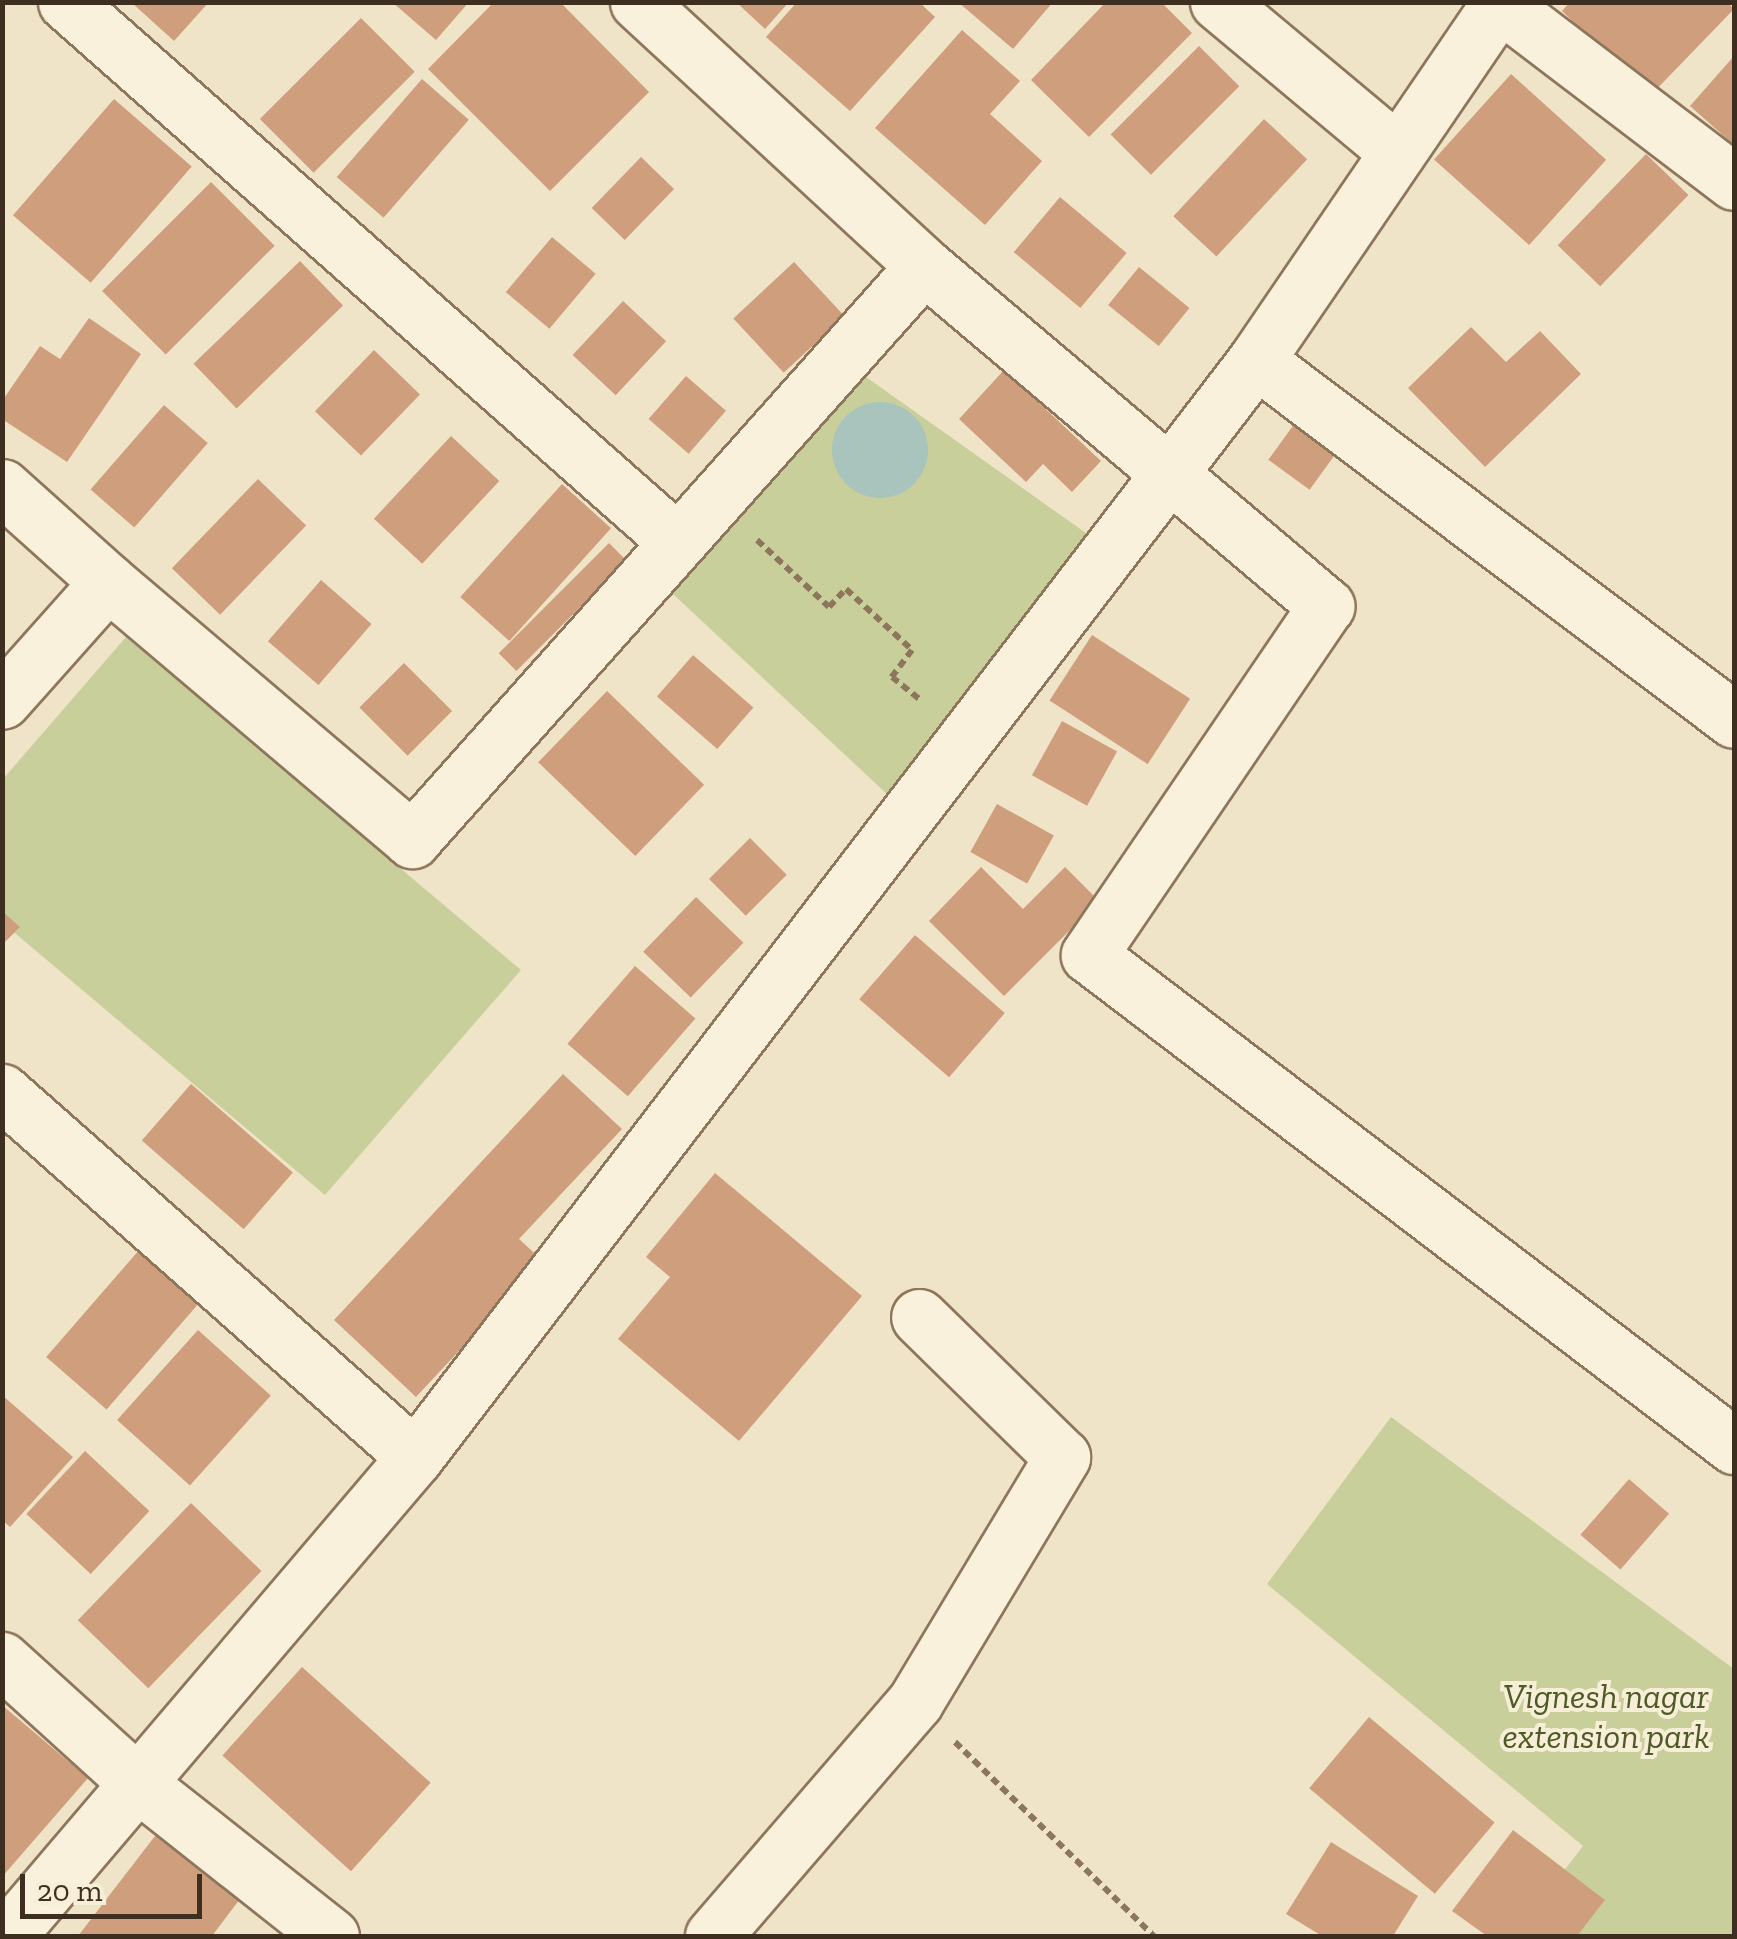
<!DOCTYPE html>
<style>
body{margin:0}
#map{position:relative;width:1737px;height:1939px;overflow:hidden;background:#f0e4c8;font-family:"Zilla Slab",serif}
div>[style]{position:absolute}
.green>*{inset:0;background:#c9cf9b}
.water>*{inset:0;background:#a9c4bc}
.round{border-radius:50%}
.building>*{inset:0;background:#cf9f7d;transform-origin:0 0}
.path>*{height:6px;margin-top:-3px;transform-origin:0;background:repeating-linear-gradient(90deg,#8d765c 0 8px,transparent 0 13px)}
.roads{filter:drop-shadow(2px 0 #8d765c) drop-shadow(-2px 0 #8d765c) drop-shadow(0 2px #8d765c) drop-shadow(0 -2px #8d765c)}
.minor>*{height:55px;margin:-27.5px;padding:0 27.5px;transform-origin:27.5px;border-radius:27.5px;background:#faf1dc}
span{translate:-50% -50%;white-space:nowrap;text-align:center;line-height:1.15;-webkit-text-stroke:8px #f7eed8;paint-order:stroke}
.park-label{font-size:35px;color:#4d5a26;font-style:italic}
.frame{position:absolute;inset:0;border:5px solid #3d2e20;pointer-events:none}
.scale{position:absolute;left:20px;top:1874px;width:182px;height:45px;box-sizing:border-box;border:5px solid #3d2e20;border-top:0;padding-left:12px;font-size:30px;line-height:35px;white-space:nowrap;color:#3d2e20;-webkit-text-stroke:8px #f7eed8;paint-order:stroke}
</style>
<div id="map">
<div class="green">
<i style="clip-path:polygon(852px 367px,1100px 543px,904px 810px,658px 580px)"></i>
<i style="clip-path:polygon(126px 637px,521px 970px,325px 1195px,3px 923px,3px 779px)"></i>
<i style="clip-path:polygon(1391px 1417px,1734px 1669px,1734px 1936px,1514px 1936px,1583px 1846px,1267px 1584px)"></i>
</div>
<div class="water">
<i class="round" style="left:832px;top:402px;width:96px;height:96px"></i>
</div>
<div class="building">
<i style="clip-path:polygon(131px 2px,209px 2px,174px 41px)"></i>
<i style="clip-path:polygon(392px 2px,469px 2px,436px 40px)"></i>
<i style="clip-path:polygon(494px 2px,560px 2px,649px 92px,550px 191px,428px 69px)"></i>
<i style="clip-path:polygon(736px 2px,789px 2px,765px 29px)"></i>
<i style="clip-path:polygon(797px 2px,919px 2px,935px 17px,850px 111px,766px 37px)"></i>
<i style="clip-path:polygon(958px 2px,1053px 2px,1013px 49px)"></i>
<i style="clip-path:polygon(1106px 2px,1161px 2px,1192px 33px,1089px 137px,1031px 80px)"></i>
<i style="clip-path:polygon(1570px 2px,1727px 2px,1734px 9px,1650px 96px,1562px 11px)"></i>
<i style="left:361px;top:18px;width:76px;height:143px;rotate:45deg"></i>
<i style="clip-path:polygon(962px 30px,1020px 81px,990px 114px,1042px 161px,985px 225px,875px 128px)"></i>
<i style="left:1199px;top:46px;width:57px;height:125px;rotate:45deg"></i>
<i style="clip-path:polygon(1734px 56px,1734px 145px,1690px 106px)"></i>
<i style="left:1511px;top:74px;width:128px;height:115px;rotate:42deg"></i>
<i style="left:422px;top:79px;width:62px;height:130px;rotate:41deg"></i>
<i style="left:114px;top:99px;width:103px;height:154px;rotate:41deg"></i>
<i style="left:1264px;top:119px;width:59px;height:133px;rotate:43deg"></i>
<i style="left:1646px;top:154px;width:59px;height:127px;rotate:44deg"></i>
<i style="left:641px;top:157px;width:46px;height:71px;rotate:44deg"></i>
<i style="left:211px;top:182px;width:90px;height:154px;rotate:45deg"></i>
<i style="left:1060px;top:197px;width:87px;height:72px;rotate:40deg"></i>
<i style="left:552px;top:237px;width:57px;height:72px;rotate:40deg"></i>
<i style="left:300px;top:261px;width:62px;height:148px;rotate:46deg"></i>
<i style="left:794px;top:262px;width:74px;height:83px;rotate:47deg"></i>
<i style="left:1139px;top:267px;width:65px;height:49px;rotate:39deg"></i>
<i style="left:623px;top:301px;width:59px;height:74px;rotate:43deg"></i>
<i style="clip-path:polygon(89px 318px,141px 354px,67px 462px,2px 419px,2px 401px,40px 346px,60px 359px)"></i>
<i style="clip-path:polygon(1471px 327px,1506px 362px,1540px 331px,1581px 374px,1485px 467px,1408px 388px)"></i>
<i style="left:374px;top:350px;width:64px;height:85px;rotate:44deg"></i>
<i style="clip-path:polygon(1004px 370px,1101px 461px,1072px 492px,1043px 464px,1026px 482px,959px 419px)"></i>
<i style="left:686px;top:376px;width:53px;height:57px;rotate:41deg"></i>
<i style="left:164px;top:405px;width:58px;height:112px;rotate:41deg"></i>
<i style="left:1303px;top:412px;width:51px;height:59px;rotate:36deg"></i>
<i style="left:451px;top:436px;width:66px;height:113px;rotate:43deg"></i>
<i style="left:258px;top:479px;width:67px;height:124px;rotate:44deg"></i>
<i style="left:562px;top:484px;width:66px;height:152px;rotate:42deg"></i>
<i style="left:609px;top:543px;width:25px;height:156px;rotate:45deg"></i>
<i style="left:321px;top:580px;width:67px;height:81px;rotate:41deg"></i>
<i style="left:1092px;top:635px;width:117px;height:78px;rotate:33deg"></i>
<i style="left:693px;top:655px;width:80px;height:55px;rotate:41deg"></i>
<i style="left:404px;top:663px;width:68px;height:63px;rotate:45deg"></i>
<i style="left:607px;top:691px;width:135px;height:99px;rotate:44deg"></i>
<i style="left:1062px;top:721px;width:63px;height:62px;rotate:29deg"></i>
<i style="left:997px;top:804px;width:65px;height:55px;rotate:29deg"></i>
<i style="left:750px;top:838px;width:52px;height:58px;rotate:45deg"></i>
<i style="clip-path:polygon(981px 867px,1023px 909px,1065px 867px,1099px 901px,1004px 996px,929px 921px)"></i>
<i style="left:696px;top:897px;width:66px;height:76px;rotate:44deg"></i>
<i style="clip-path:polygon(2px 911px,20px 927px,2px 945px)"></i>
<i style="left:915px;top:935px;width:119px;height:85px;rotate:41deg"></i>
<i style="left:635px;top:966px;width:80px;height:103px;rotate:41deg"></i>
<i style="clip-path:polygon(563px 1074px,622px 1129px,519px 1239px,543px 1261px,416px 1397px,334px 1320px)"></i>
<i style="left:191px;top:1084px;width:135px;height:75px;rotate:41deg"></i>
<i style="clip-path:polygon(715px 1173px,862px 1296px,739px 1441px,618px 1339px,670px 1277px,646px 1257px)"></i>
<i style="left:140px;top:1249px;width:80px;height:143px;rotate:41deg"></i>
<i style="left:198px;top:1330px;width:98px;height:121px;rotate:42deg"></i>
<i style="clip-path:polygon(2px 1395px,73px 1457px,10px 1527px,2px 1520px)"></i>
<i style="left:85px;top:1451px;width:88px;height:86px;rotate:43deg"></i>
<i style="left:1629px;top:1479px;width:53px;height:74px;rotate:41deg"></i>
<i style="left:191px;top:1503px;width:98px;height:163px;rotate:44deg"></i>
<i style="left:302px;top:1667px;width:173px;height:119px;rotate:42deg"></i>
<i style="clip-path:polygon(2px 1705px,88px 1778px,2px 1877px)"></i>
<i style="left:1369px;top:1717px;width:164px;height:93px;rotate:40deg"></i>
<i style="clip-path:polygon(165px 1823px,249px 1887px,212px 1936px,78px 1936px)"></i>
<i style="clip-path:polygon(1513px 1830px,1605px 1900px,1577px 1936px,1487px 1936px,1452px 1911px)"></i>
<i style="clip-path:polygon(1331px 1842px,1418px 1896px,1393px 1936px,1322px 1936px,1286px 1914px)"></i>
</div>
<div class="path">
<i style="left:757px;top:540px;width:98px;rotate:42.9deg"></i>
<i style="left:829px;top:607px;width:25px;rotate:-47deg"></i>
<i style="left:846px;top:589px;width:90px;rotate:42.7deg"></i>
<i style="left:912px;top:650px;width:34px;rotate:127deg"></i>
<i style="left:892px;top:677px;width:36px;rotate:39deg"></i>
<i style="left:955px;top:1742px;width:278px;rotate:44.3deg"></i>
</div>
<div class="roads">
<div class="minor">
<i style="left:66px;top:2px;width:813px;rotate:41.46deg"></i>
<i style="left:638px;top:2px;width:389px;rotate:42.7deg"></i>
<i style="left:924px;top:266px;width:527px;rotate:40.22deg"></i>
<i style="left:1326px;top:606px;width:422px;rotate:124.2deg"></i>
<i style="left:1089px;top:955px;width:811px;rotate:37.28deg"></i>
<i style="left:1218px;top:2px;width:232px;rotate:39.9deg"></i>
<i style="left:1499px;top:3px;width:295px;rotate:37.3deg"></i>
<i style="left:1256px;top:360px;width:598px;rotate:36.98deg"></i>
<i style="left:2px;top:487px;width:142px;rotate:41.9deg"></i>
<i style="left:108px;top:582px;width:159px;rotate:131.7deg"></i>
<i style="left:108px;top:582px;width:399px;rotate:40.3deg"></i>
<i style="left:412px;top:840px;width:769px;rotate:-48.27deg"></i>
<i style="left:2px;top:1092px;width:551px;rotate:41.47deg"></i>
<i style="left:2px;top:1660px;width:188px;rotate:42.2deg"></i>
<i style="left:141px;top:1786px;width:242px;rotate:38.3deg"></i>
<i style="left:7px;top:1936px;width:629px;rotate:-49.58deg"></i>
<i style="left:415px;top:1457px;width:1382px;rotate:-52.52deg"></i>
<i style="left:1256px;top:360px;width:433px;rotate:-55.7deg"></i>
<i style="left:713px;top:1936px;width:309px;rotate:-49.2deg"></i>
<i style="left:915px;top:1702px;width:286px;rotate:-59deg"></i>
<i style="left:1062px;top:1457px;width:200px;rotate:-135.6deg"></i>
</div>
</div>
<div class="park-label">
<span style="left:1606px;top:1716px">Vignesh nagar<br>extension park</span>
</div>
<div class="frame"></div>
<div class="scale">20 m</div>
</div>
